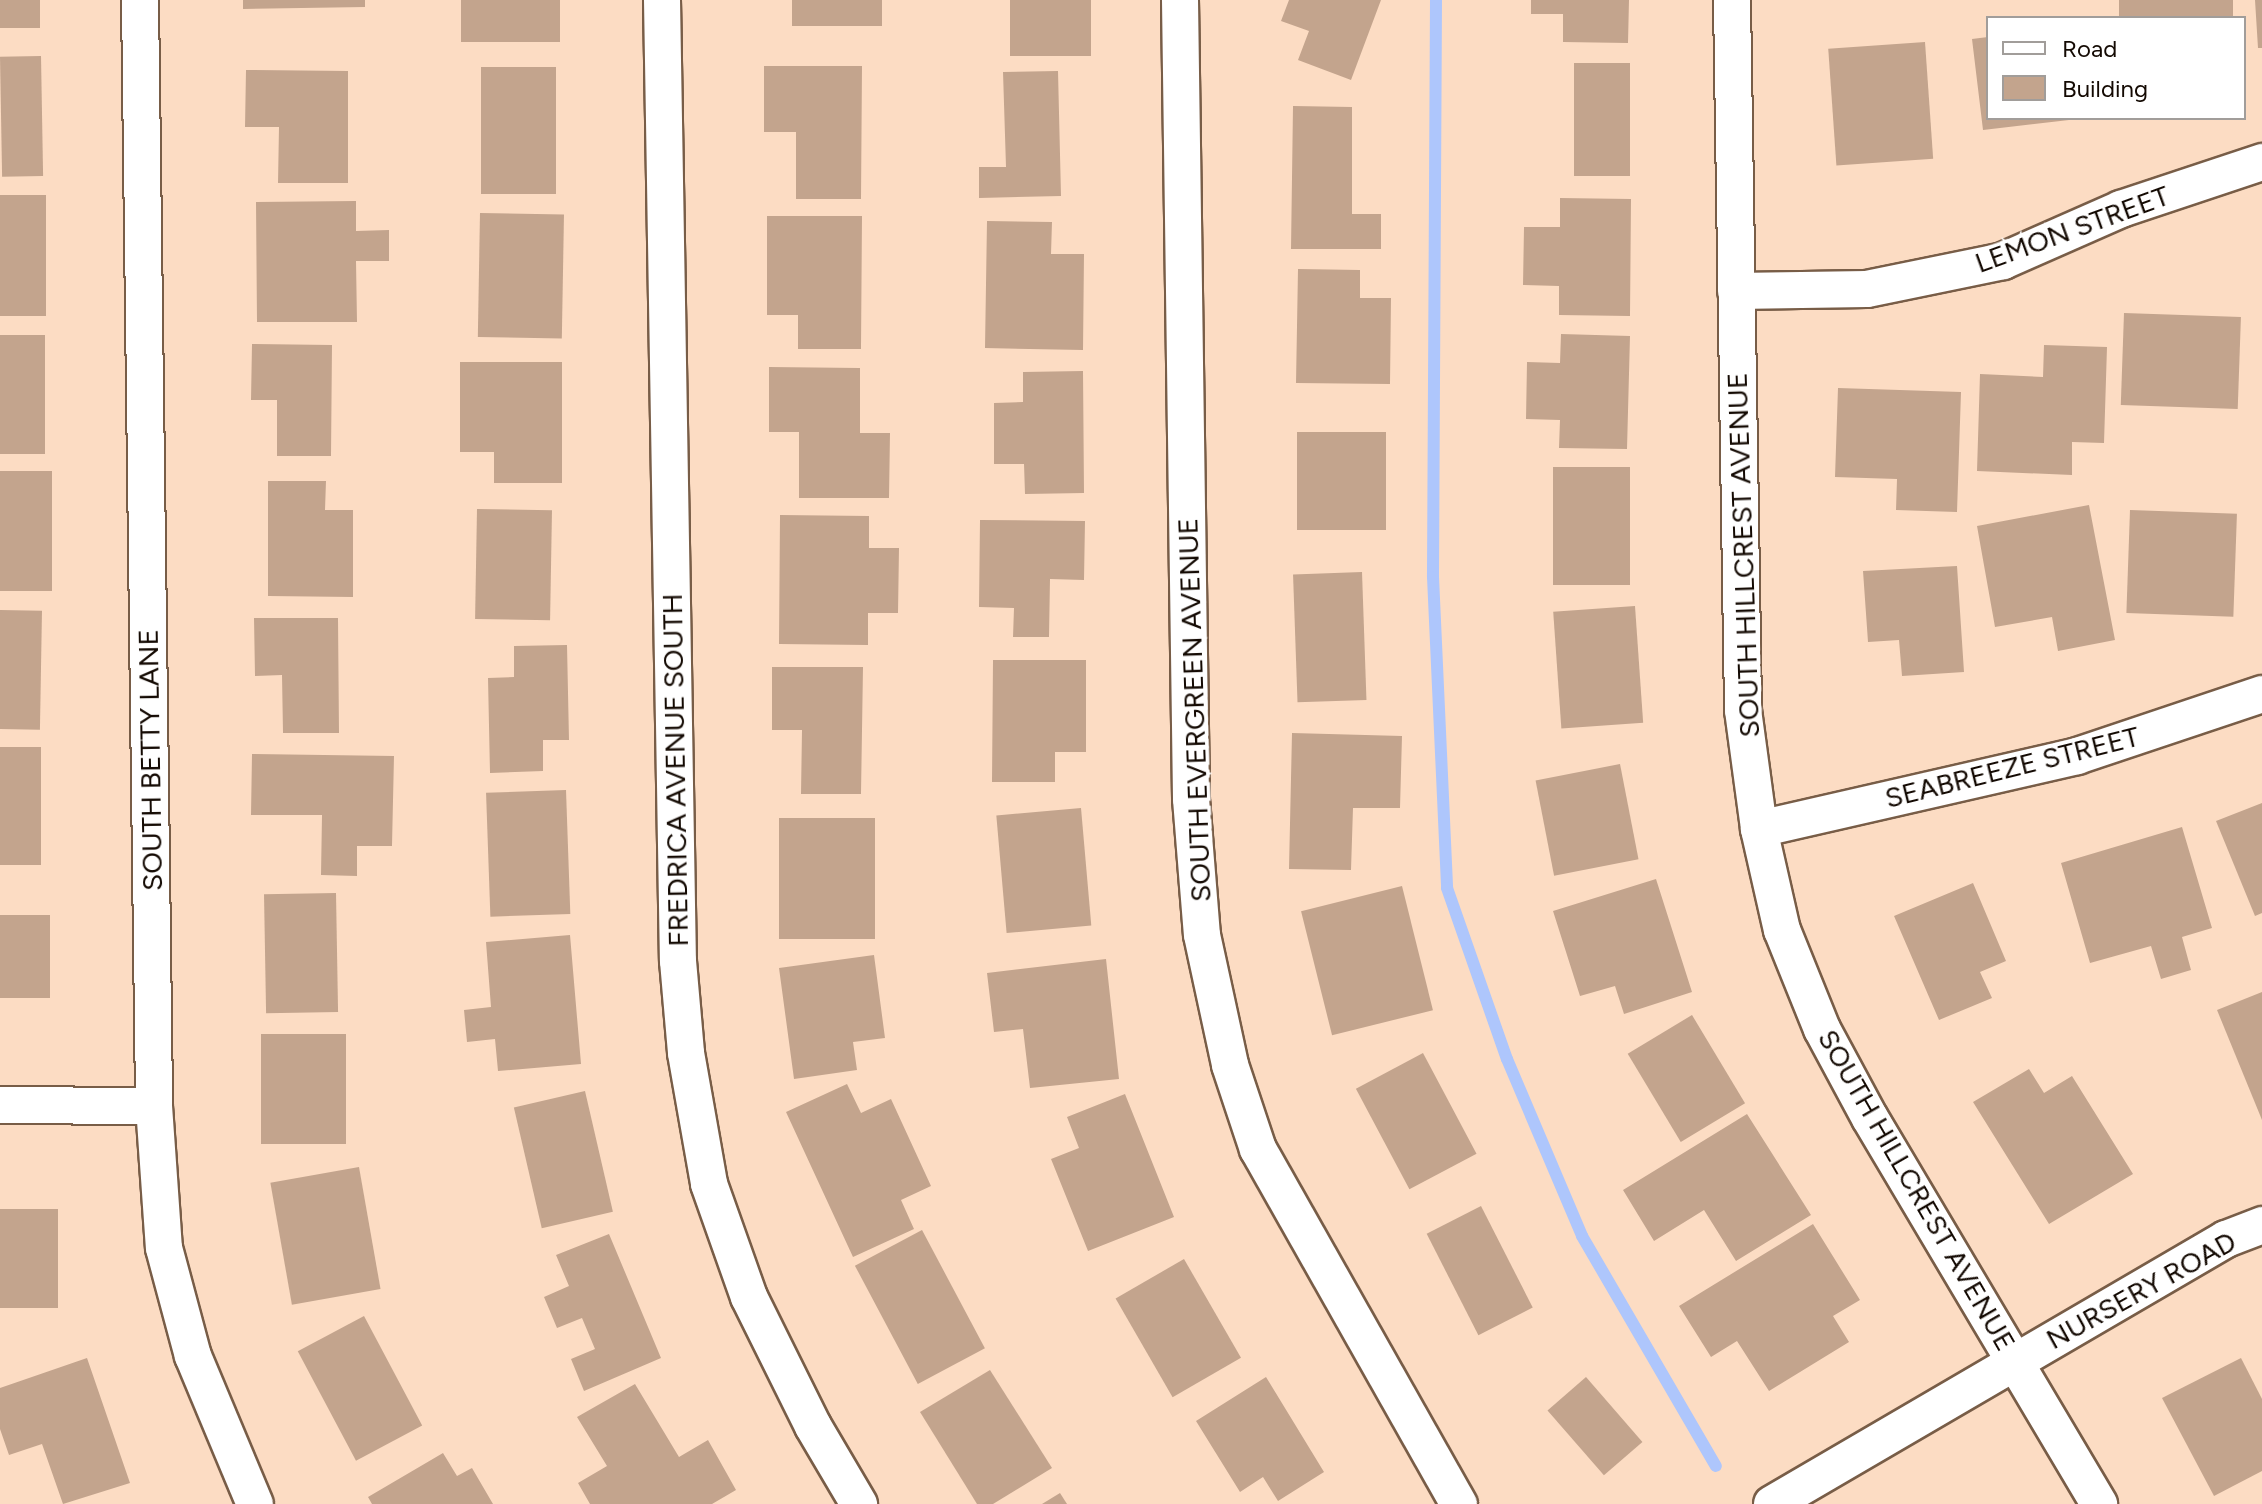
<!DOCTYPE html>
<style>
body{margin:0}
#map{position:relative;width:2262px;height:1504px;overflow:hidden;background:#fcdcc3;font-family:Figtree,sans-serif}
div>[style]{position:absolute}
.stream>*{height:12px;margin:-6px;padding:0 6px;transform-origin:6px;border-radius:6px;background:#aec6fc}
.building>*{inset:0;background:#c3a48d;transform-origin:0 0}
.roads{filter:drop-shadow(2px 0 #785d47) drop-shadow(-2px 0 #785d47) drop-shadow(0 2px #785d47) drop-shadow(0 -2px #785d47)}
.minor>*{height:36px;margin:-18px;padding:0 18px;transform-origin:18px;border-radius:18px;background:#fff}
span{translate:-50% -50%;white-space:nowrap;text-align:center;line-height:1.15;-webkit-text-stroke:7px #fff;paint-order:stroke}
.street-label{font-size:28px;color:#140a03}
.legend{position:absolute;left:1986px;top:16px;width:260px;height:104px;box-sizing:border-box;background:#fff;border:2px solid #a19d9a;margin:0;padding:10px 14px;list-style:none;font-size:24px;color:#140a03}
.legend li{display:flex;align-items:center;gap:16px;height:40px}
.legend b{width:40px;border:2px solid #a19d9a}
</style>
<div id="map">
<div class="stream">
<i style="left:1436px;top:0;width:577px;rotate:90.3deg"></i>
<i style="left:1433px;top:577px;width:311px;rotate:87.4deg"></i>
<i style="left:1447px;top:888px;width:181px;rotate:70.7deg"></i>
<i style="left:1507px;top:1059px;width:192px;rotate:67deg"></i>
<i style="left:1582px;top:1236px;width:266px;rotate:59.8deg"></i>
</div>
<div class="building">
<i style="left:0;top:0;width:40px;height:28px"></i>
<i style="clip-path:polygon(243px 0,365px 0,365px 7px,243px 9px)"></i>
<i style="left:461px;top:0;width:99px;height:42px"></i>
<i style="left:792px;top:0;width:90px;height:26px"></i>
<i style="left:1010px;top:0;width:81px;height:56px"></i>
<i style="clip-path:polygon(1289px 0,1381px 0,1351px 80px,1298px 60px,1309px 31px,1281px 21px)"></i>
<i style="clip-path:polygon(1531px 0,1629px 0,1628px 43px,1563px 42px,1563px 14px,1531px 14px)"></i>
<i style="left:2119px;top:0;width:114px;height:18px"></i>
<i style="clip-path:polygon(2255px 0,2262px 0,2262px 48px,2258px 48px)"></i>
<i style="clip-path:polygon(1988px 37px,1988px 118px,2069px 120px,1983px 130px,1972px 39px)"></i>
<i style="left:1925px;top:42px;width:117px;height:97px;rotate:86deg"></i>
<i style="left:41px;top:56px;width:120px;height:41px;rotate:89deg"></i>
<i style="left:1574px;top:63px;width:56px;height:113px"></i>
<i style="clip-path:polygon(764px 66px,862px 66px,861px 199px,796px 199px,796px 132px,764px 132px)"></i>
<i style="left:481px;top:67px;width:75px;height:127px"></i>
<i style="clip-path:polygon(246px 70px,348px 71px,348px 183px,278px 183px,279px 127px,245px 127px)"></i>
<i style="clip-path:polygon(1058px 71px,1061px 196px,979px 198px,979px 167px,1006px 167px,1003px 72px)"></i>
<i style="clip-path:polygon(1293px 106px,1352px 107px,1352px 214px,1381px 214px,1381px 249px,1291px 249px)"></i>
<i style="left:0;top:195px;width:46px;height:121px"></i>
<i style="clip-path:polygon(1560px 198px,1631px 199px,1630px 316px,1559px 315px,1559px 286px,1523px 285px,1524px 227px,1560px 227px)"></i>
<i style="clip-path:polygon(356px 201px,356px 231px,389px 230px,389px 261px,356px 261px,357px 322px,257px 322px,256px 202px)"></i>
<i style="left:480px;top:213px;width:84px;height:124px;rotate:1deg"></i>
<i style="clip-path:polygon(767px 216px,862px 216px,861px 349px,798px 349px,798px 315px,767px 315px)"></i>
<i style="clip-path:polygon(987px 221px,1052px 222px,1051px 254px,1084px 254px,1083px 350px,985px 348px)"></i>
<i style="clip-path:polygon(1298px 269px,1360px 270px,1360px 298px,1391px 298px,1390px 384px,1296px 383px)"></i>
<i style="left:2124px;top:313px;width:117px;height:92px;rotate:2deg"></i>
<i style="clip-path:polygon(1561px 334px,1630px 336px,1627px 449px,1559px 448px,1560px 420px,1526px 419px,1527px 362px,1560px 363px)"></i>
<i style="left:0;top:335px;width:45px;height:119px"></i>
<i style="clip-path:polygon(252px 344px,332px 345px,331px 456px,277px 456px,277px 400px,251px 400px)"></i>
<i style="clip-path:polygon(2044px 345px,2107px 347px,2104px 443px,2072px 442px,2072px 475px,1977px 471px,1980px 374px,2043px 377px)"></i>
<i style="clip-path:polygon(460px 362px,562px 362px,562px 483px,494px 483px,494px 452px,460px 452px)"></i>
<i style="clip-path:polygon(769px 367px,860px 368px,860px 433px,890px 433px,889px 498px,799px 498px,799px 432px,769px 432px)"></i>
<i style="clip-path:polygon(1083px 371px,1084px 493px,1025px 494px,1024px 464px,994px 464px,994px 403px,1023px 402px,1023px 372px)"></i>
<i style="clip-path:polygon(1838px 388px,1961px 392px,1957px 512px,1896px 510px,1897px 479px,1835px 477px)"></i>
<i style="left:1297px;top:432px;width:89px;height:98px"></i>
<i style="left:1553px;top:467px;width:77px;height:118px"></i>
<i style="left:0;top:471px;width:52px;height:120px"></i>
<i style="clip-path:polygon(268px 481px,326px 481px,325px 510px,353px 510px,353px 597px,268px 596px)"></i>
<i style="clip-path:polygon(2089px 505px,2115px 640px,2058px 651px,2052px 617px,1995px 627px,1977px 526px)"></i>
<i style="left:477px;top:509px;width:75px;height:110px;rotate:1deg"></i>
<i style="left:2130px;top:510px;width:107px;height:103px;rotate:2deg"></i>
<i style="clip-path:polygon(780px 515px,869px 516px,869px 548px,899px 548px,898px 613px,868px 613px,868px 645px,779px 644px)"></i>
<i style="clip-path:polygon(980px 520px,1085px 521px,1084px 580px,1050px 579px,1049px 637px,1013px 637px,1014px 608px,979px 607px)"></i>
<i style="clip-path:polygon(1957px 566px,1964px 672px,1902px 676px,1899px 640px,1868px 642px,1863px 571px)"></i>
<i style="left:1362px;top:572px;width:128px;height:69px;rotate:88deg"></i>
<i style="left:1635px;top:606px;width:117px;height:82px;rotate:86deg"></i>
<i style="left:0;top:610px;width:42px;height:119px;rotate:1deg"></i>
<i style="clip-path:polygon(254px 618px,338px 618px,339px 733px,283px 733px,282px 675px,255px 676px)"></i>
<i style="clip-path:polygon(567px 645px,569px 740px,543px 740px,543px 771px,490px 773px,488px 678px,514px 677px,514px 646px)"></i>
<i style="clip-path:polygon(993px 660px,1086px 660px,1086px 752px,1055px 752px,1055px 782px,992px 782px)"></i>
<i style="clip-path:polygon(772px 667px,863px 667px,861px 794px,801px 794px,802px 730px,772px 730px)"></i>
<i style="clip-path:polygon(1292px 733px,1402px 736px,1400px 808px,1353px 808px,1351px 870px,1289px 869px)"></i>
<i style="left:0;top:747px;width:41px;height:118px"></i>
<i style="clip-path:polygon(252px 754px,394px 756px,392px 846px,357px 846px,357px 876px,321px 875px,322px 815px,251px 815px)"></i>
<i style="left:1620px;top:764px;width:97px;height:86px;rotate:79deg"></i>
<i style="left:566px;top:790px;width:124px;height:80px;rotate:88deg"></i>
<i style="clip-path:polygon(2262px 803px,2262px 913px,2255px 916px,2216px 821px)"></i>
<i style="left:1081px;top:808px;width:118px;height:85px;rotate:85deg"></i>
<i style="left:779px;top:818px;width:96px;height:121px"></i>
<i style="clip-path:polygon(2182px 827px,2212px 928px,2182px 937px,2191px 970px,2161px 979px,2151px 946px,2090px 963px,2061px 863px)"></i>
<i style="clip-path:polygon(1656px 879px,1692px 992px,1624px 1014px,1615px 986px,1580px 996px,1553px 911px)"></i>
<i style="clip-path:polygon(1973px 883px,2006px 961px,1980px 972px,1992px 998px,1939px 1020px,1894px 916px)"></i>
<i style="left:1402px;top:886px;width:128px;height:104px;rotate:76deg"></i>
<i style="left:336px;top:893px;width:119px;height:72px;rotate:89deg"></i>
<i style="left:0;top:915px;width:50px;height:83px"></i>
<i style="clip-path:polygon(570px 935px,581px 1064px,498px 1071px,495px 1039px,467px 1042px,464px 1010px,491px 1007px,486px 942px)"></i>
<i style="clip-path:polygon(874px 955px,885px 1038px,853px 1042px,857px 1070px,794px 1079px,779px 968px)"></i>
<i style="clip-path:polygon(1106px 959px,1119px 1079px,1030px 1088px,1023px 1029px,994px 1032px,987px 973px)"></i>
<i style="clip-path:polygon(2262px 992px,2262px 1120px,2217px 1010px)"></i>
<i style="left:1692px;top:1015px;width:103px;height:75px;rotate:59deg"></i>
<i style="left:261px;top:1034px;width:85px;height:110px"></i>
<i style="left:1423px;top:1053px;width:114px;height:76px;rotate:62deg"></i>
<i style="clip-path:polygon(2029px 1069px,2044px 1093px,2072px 1076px,2133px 1174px,2049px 1224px,1973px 1102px)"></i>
<i style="clip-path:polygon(847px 1084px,861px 1113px,891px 1099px,931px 1186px,901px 1200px,914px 1229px,853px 1257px,786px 1112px)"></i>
<i style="left:585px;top:1091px;width:124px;height:73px;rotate:77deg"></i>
<i style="clip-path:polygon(1125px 1094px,1174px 1217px,1088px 1251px,1051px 1159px,1079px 1148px,1067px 1117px)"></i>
<i style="clip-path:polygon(1747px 1114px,1811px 1215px,1736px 1261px,1704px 1210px,1654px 1241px,1623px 1190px)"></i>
<i style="left:359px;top:1167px;width:124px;height:90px;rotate:80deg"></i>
<i style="left:1481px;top:1206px;width:114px;height:61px;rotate:63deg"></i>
<i style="left:0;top:1209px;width:58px;height:99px"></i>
<i style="clip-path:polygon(1813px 1224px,1860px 1300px,1833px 1316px,1849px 1342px,1769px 1391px,1737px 1341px,1711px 1357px,1679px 1306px)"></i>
<i style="left:922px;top:1230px;width:134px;height:76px;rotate:62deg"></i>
<i style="clip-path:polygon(609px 1234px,661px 1358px,584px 1391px,571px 1359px,595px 1349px,582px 1318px,557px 1328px,544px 1297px,569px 1286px,556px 1255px)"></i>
<i style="left:1184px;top:1259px;width:114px;height:79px;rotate:60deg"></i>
<i style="left:364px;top:1316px;width:124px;height:75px;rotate:62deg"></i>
<i style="clip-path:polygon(87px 1358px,130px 1483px,63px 1504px,42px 1444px,9px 1455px,0 1429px,0 1388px)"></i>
<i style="clip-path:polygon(2241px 1358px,2262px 1399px,2262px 1471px,2214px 1496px,2162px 1398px)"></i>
<i style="clip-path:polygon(990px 1370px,1052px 1468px,993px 1504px,977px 1504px,920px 1412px)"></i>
<i style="clip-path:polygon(1266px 1377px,1324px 1472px,1278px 1501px,1263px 1477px,1240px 1492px,1196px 1421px)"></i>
<i style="left:1586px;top:1377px;width:86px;height:51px;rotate:49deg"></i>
<i style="clip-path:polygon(635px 1384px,679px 1457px,708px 1440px,736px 1490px,712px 1504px,590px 1504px,578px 1483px,607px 1466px,577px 1417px)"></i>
<i style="clip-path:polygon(443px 1453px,457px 1476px,472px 1468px,493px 1504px,372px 1504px,368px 1497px)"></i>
<i style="clip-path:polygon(1060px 1493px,1067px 1504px,1042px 1504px)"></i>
</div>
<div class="roads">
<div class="minor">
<i style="left:140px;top:0;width:1106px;rotate:89.27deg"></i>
<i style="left:154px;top:1106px;width:142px;rotate:86deg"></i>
<i style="left:164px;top:1248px;width:112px;rotate:75deg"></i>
<i style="left:193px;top:1356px;width:160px;rotate:67.3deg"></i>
<i style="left:662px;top:0;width:961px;rotate:89.05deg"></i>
<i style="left:678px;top:961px;width:92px;rotate:85deg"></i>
<i style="left:686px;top:1053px;width:133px;rotate:80deg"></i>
<i style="left:709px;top:1184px;width:120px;rotate:70.5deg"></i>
<i style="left:749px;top:1297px;width:144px;rotate:63.6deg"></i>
<i style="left:813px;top:1426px;width:91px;rotate:59.5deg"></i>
<i style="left:1180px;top:0;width:799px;rotate:89.21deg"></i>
<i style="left:1191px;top:799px;width:136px;rotate:85.4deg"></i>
<i style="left:1202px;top:935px;width:133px;rotate:77.8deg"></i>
<i style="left:1230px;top:1065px;width:89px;rotate:71.6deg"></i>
<i style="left:1258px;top:1149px;width:408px;rotate:60.5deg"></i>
<i style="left:1732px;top:0;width:710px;rotate:89.11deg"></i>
<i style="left:1743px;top:710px;width:120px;rotate:82.3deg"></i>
<i style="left:1759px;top:829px;width:104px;rotate:77.2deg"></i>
<i style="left:1782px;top:930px;width:107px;rotate:68deg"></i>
<i style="left:1822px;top:1029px;width:101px;rotate:61.7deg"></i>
<i style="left:1870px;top:1118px;width:449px;rotate:59.3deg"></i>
<i style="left:1736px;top:291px;width:131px;rotate:-0.9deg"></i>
<i style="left:1867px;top:289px;width:139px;rotate:-11.6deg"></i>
<i style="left:2003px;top:261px;width:129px;rotate:-23.8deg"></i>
<i style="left:2121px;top:209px;width:149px;rotate:-18.4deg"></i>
<i style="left:1759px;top:829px;width:326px;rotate:-12.9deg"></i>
<i style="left:2077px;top:756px;width:195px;rotate:-18.5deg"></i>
<i style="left:0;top:1105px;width:154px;rotate:0.4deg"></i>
<i style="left:1772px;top:1504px;width:526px;rotate:-30.27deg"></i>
<i style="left:2226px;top:1239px;width:39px;rotate:-21deg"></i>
</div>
</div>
<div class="street-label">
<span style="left:2072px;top:229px;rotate:-20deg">LEMON STREET</span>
<span style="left:1743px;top:555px;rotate:-92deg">SOUTH HILLCREST AVENUE</span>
<span style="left:1194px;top:710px;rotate:-92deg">SOUTH EVERGREEN AVENUE</span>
<span style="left:150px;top:760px;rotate:-91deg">SOUTH BETTY LANE</span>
<span style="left:2012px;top:767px;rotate:-14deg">SEABREEZE STREET</span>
<span style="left:675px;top:770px;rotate:-91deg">FREDRICA AVENUE SOUTH</span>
<span style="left:1917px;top:1190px;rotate:60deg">SOUTH HILLCREST AVENUE</span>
<span style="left:2141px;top:1290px;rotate:-29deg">NURSERY ROAD</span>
</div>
<ul class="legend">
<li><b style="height:10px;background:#fff"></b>Road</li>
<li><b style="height:22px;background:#c3a48d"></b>Building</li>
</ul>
</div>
